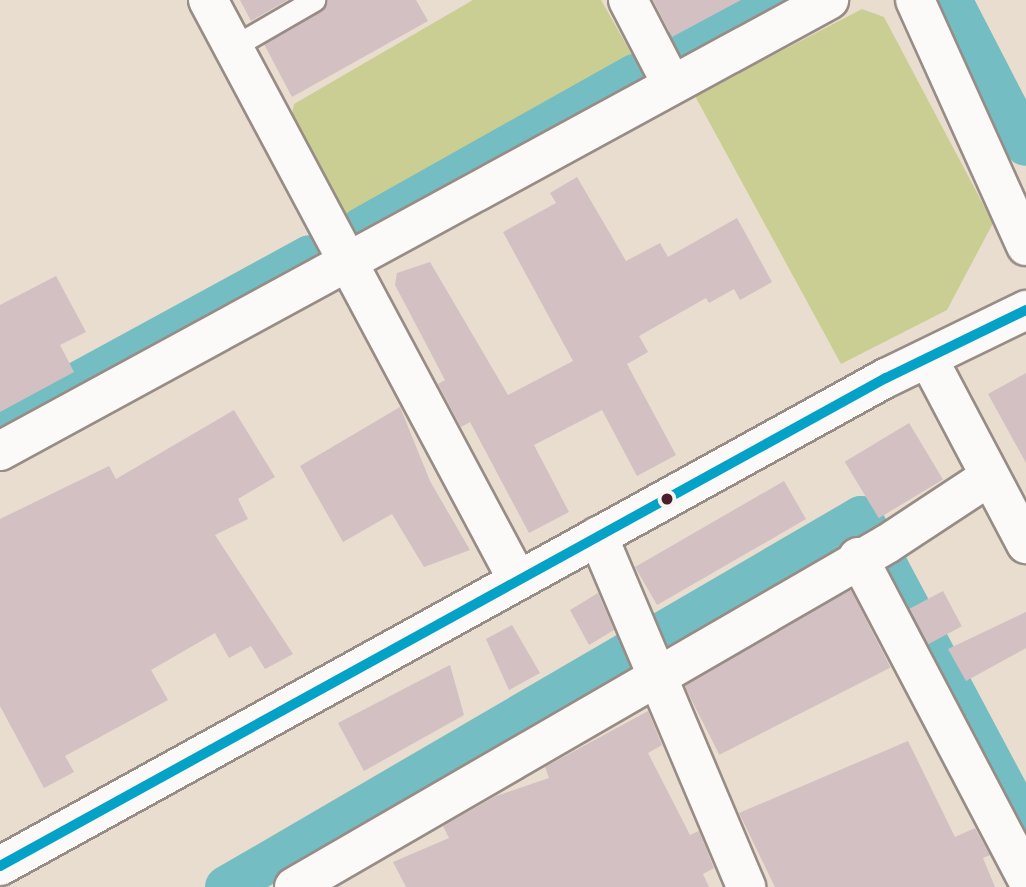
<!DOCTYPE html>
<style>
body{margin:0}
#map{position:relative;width:1026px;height:887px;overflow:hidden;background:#e8ddce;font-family:"Comic Neue",sans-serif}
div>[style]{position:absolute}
.green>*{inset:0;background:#cbce93}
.canal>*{height:42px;margin:-21px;padding:0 21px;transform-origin:21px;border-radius:21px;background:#74bec3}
.building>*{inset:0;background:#d3c0c2;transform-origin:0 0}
.roads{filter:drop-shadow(2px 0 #988c86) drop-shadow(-2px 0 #988c86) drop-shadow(0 2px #988c86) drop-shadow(0 -2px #988c86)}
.service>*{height:21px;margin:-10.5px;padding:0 10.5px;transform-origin:10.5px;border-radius:10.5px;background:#fcfaf8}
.minor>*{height:38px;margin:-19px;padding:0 19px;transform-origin:19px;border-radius:19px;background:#fcfaf8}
.tertiary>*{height:38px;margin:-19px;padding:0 19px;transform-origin:19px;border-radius:19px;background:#fcfaf8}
.bus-1>*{height:10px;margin:-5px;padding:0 5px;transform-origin:5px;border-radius:5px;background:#04a2c6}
.dots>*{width:19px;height:19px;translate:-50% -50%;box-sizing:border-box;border:4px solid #f6f6f2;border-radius:50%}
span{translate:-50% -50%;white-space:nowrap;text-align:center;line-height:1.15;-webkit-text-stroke:7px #f6f6f2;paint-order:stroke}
</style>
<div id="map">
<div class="green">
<i style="clip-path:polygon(473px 0,601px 0,635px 60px,356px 222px,345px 217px,292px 114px,294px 104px)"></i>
<i style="clip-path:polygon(862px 9px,884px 17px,993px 223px,947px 310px,841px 364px,695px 96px)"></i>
</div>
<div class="canal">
<i style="left:951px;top:0;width:163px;rotate:62.7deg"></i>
<i style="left:680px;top:50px;width:102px;rotate:-29.3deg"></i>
<i style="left:362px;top:228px;width:313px;rotate:-29.3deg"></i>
<i style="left:0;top:425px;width:353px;rotate:-28.6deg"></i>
<i style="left:226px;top:887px;width:735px;rotate:-30.23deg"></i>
<i style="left:861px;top:517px;width:351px;rotate:62deg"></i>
</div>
<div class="building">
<i style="clip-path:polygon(240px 0,288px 0,251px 21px)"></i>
<i style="clip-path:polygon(327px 0,416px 0,428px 21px,292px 97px,264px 44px,321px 11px)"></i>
<i style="clip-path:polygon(653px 0,741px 0,672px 37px)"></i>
<i style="clip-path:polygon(577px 177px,626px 261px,660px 243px,668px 257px,737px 218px,772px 282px,740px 300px,734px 289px,709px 303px,706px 298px,639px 336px,648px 352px,627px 364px,676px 455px,637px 476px,602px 410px,534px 445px,569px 512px,529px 533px,470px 422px,461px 427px,438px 384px,445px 380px,395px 285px,397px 273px,430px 262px,508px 395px,573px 361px,503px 232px,556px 203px,550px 193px)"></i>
<i style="clip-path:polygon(56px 276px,86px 332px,60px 345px,74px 372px,0 412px,0 305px)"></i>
<i style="clip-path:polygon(1026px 373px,1026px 463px,988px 394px)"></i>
<i style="clip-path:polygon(400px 407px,430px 481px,470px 550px,424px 567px,392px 514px,343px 542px,300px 466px)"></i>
<i style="clip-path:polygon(234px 410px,275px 477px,238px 499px,248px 519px,215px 535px,293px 654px,265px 669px,251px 646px,229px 658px,215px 633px,151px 670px,168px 700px,65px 756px,74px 772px,44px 788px,0 706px,0 519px,109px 466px,116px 479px)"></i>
<i style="left:909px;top:423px;width:66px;height:75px;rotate:59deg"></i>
<i style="left:784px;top:481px;width:44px;height:172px;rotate:60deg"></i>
<i style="left:851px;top:590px;width:87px;height:192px;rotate:63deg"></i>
<i style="left:943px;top:591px;width:40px;height:38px;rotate:62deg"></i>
<i style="clip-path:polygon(598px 593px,614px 630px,589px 645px,570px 610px)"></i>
<i style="clip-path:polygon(1026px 612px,1026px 648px,966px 681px,948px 649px)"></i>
<i style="clip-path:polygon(512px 625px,540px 673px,509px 690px,486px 639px)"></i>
<i style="clip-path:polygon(450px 665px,464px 715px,364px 771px,338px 723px)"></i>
<i style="clip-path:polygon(648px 711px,662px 745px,648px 753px,690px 835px,699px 831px,714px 868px,703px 874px,709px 887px,406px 887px,393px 862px,449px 838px,443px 826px,496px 796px,549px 778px,545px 767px)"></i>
<i style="clip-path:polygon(908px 741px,955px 837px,975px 828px,990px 855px,983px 858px,995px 887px,775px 887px,739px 813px)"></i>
</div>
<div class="roads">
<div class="service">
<i style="left:233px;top:47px;width:94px;rotate:-30.1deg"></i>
</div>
<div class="minor">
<i style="left:208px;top:0;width:656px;rotate:61.91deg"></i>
<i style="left:628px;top:0;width:91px;rotate:62.6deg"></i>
<i style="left:598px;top:536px;width:381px;rotate:67.1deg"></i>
<i style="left:858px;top:557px;width:361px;rotate:62.3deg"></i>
<i style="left:294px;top:887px;width:685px;rotate:-30.05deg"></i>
<i style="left:887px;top:544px;width:123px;rotate:-33.4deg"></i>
</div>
<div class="tertiary">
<i style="left:915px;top:0;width:270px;rotate:65.7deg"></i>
<i style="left:930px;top:362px;width:206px;rotate:62.2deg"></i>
<i style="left:0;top:451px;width:944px;rotate:-28.55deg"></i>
<i style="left:0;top:866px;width:1012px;rotate:-28.85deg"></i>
<i style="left:886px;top:378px;width:156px;rotate:-25.9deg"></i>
</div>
</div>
<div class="bus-1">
<i style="left:0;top:866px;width:1012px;rotate:-28.85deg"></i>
<i style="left:886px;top:378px;width:156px;rotate:-25.9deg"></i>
</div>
<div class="dots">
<i style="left:667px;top:499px;background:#4a1f2b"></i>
</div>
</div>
